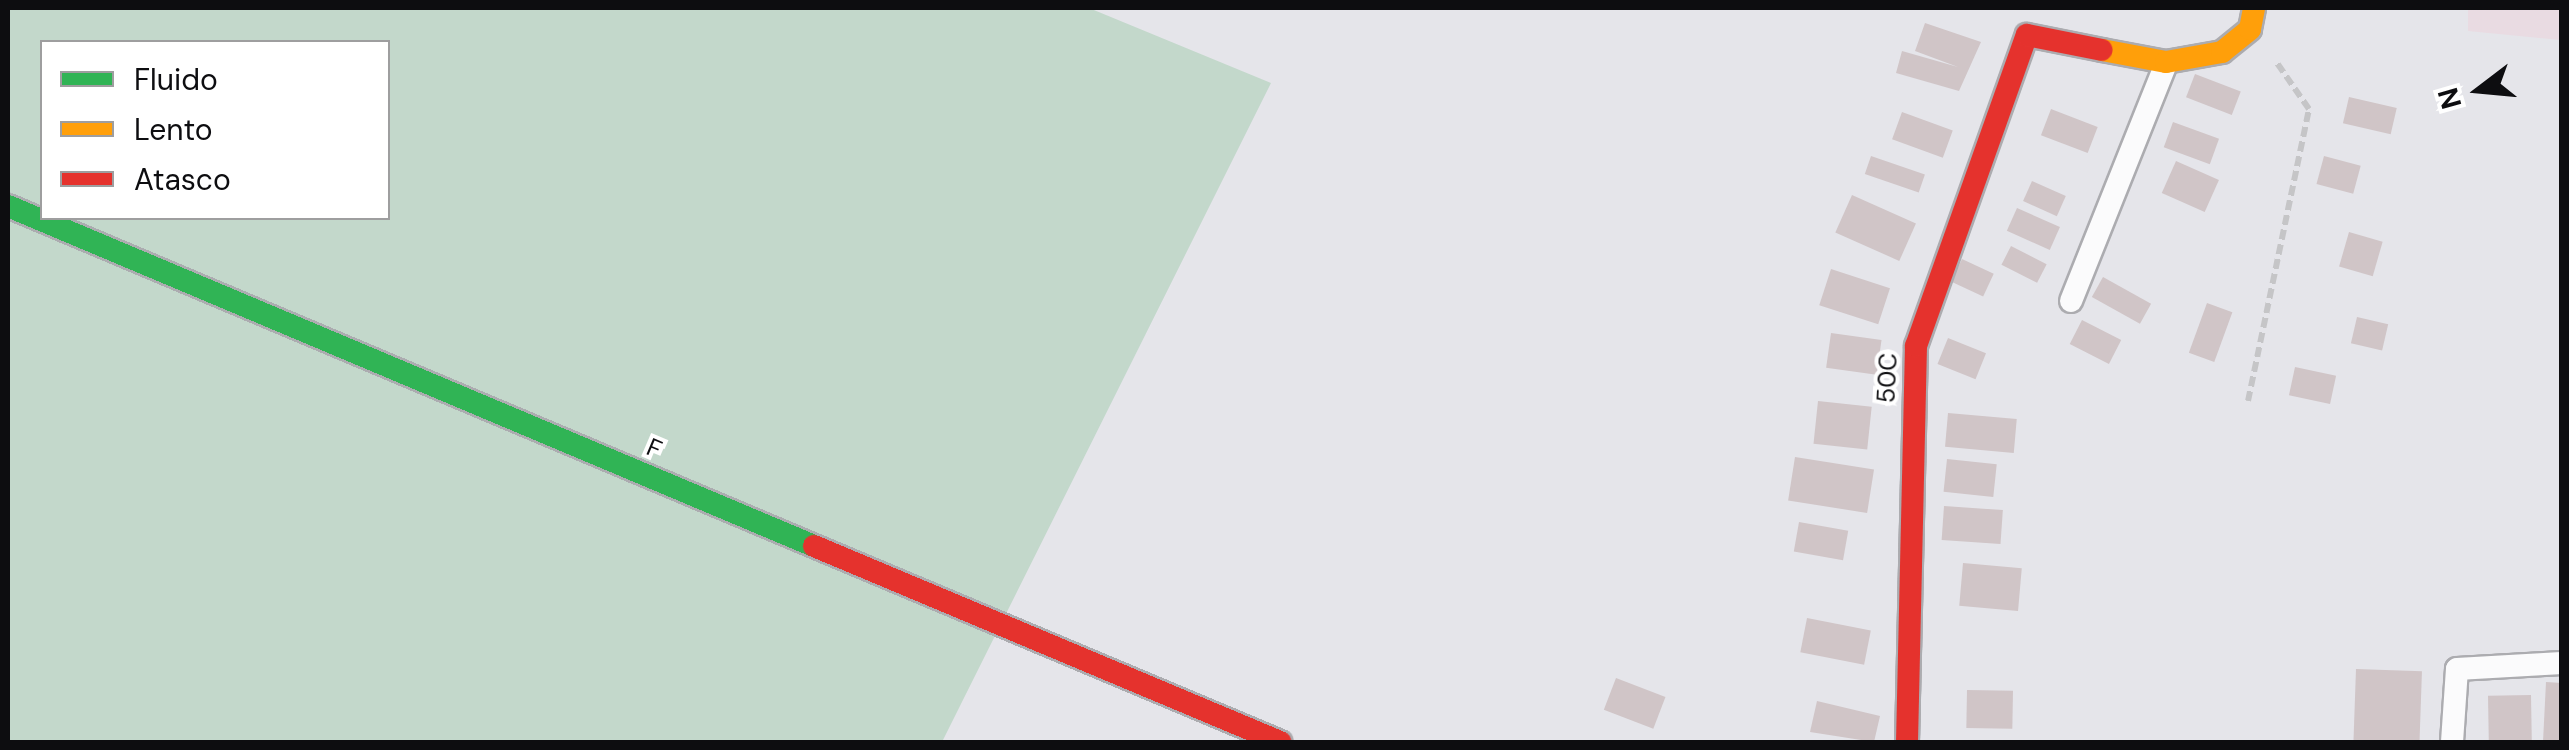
<!DOCTYPE html>
<style>
body{margin:0}
#map{position:relative;width:2569px;height:750px;overflow:hidden;background:#e5e5ea;font-family:"DM Sans",sans-serif}
div>[style]{position:absolute}
.education>*{inset:0;background:#e9dbe2}
.green>*{inset:0;background:#c3d8cb}
.building>*{inset:0;background:#d0c5c7;transform-origin:0 0}
.path>*{height:6px;margin-top:-3px;transform-origin:0;background:repeating-linear-gradient(90deg,#c5c5c7 0 10px,transparent 0 15px)}
.roads{filter:drop-shadow(2px 0 #acacb0) drop-shadow(-2px 0 #acacb0) drop-shadow(0 2px #acacb0) drop-shadow(0 -2px #acacb0)}
.lane>*{height:22px;margin:-11px;padding:0 11px;transform-origin:11px;border-radius:11px;background:#fbfbfc}
.fast>*{height:22px;margin:-11px;padding:0 11px;transform-origin:11px;border-radius:11px;background:#30b455}
.slow>*{height:22px;margin:-11px;padding:0 11px;transform-origin:11px;border-radius:11px;background:#ff9f0a}
.jam>*{height:22px;margin:-11px;padding:0 11px;transform-origin:11px;border-radius:11px;background:#e5322d}
span{translate:-50% -50%;white-space:nowrap;text-align:center;line-height:1.15;-webkit-text-stroke:8px #fff;paint-order:stroke}
.street-label{font-size:25px;color:#0d0d10}
.frame{position:absolute;inset:0;border:10px solid #0d0d10;pointer-events:none}
.legend{position:absolute;left:40px;top:40px;width:350px;height:180px;box-sizing:border-box;background:#fff;border:2px solid #9e9e9f;margin:0;padding:12px 18px;list-style:none;font-size:30px;color:#0d0d10}
.legend li{display:flex;align-items:center;gap:20px;height:50px}
.legend b{width:50px;border:2px solid #9e9e9f}
.north{position:absolute;left:2429px;top:40px;width:100px;height:100px;-webkit-text-stroke:8px #fff;paint-order:stroke;rotate:254deg;font-size:28px;font-weight:700;line-height:40px;text-align:center;color:#0d0d10}
.north::after{content:'';display:block;margin:auto;width:35px;height:45px;background:#0d0d10;clip-path:polygon(50% 0,100% 100%,50% 72%,0 100%)}
</style>
<div id="map">
<div class="education">
<i style="clip-path:polygon(2468px 8px,2561px 8px,2561px 40px,2468px 31px)"></i>
</div>
<div class="green">
<i style="clip-path:polygon(evenodd,8px 8px,1089px 8px,1271px 83px,942px 742px,8px 742px,8px 8px,42px 42px,388px 42px,388px 218px,42px 218px,42px 42px)"></i>
</div>
<div class="building">
<i style="clip-path:polygon(1925px 23px,1981px 42px,1959px 91px,1896px 73px,1902px 51px,1958px 67px,1915px 51px)"></i>
<i style="left:2195px;top:74px;width:49px;height:25px;rotate:21deg"></i>
<i style="left:2349px;top:97px;width:49px;height:27px;rotate:13deg"></i>
<i style="left:2051px;top:109px;width:50px;height:28px;rotate:21deg"></i>
<i style="left:1902px;top:112px;width:54px;height:29px;rotate:20deg"></i>
<i style="left:2173px;top:122px;width:49px;height:27px;rotate:20deg"></i>
<i style="left:1871px;top:156px;width:57px;height:19px;rotate:19deg"></i>
<i style="left:2324px;top:156px;width:38px;height:29px;rotate:15deg"></i>
<i style="left:2176px;top:161px;width:47px;height:35px;rotate:24deg"></i>
<i style="left:2032px;top:181px;width:37px;height:22px;rotate:24deg"></i>
<i style="left:1852px;top:195px;width:70px;height:41px;rotate:24deg"></i>
<i style="left:2017px;top:208px;width:47px;height:25px;rotate:24deg"></i>
<i style="left:2349px;top:232px;width:35px;height:36px;rotate:16deg"></i>
<i style="left:2011px;top:246px;width:40px;height:21px;rotate:27deg"></i>
<i style="left:1962px;top:259px;width:35px;height:25px;rotate:25deg"></i>
<i style="left:1831px;top:269px;width:62px;height:38px;rotate:18deg"></i>
<i style="left:2103px;top:277px;width:55px;height:23px;rotate:29deg"></i>
<i style="left:2207px;top:303px;width:27px;height:53px;rotate:20deg"></i>
<i style="left:2357px;top:317px;width:32px;height:27px;rotate:13deg"></i>
<i style="left:2082px;top:320px;width:44px;height:27px;rotate:27deg"></i>
<i style="left:1831px;top:333px;width:51px;height:35px;rotate:8deg"></i>
<i style="left:1948px;top:338px;width:41px;height:28px;rotate:22deg"></i>
<i style="left:2295px;top:367px;width:42px;height:29px;rotate:12deg"></i>
<i style="left:1818px;top:401px;width:54px;height:43px;rotate:6deg"></i>
<i style="left:1948px;top:413px;width:69px;height:34px;rotate:5deg"></i>
<i style="left:1795px;top:457px;width:80px;height:44px;rotate:9deg"></i>
<i style="left:1947px;top:459px;width:50px;height:33px;rotate:6deg"></i>
<i style="left:1944px;top:506px;width:59px;height:34px;rotate:4deg"></i>
<i style="left:1799px;top:522px;width:50px;height:30px;rotate:10deg"></i>
<i style="left:1963px;top:563px;width:59px;height:43px;rotate:5deg"></i>
<i style="left:1807px;top:618px;width:65px;height:35px;rotate:11deg"></i>
<i style="left:2356px;top:669px;width:66px;height:73px;rotate:2deg"></i>
<i style="left:1616px;top:678px;width:53px;height:34px;rotate:21deg"></i>
<i style="clip-path:polygon(2546px 682px,2562px 683px,2562px 742px,2543px 742px)"></i>
<i style="left:1967px;top:690px;width:46px;height:38px;rotate:1deg"></i>
<i style="left:2531px;top:695px;width:47px;height:43px;rotate:89deg"></i>
<i style="clip-path:polygon(1817px 701px,1880px 716px,1874px 742px,1810px 732px)"></i>
</div>
<div class="path">
<i style="left:2248px;top:401px;width:298px;rotate:-78.2deg"></i>
<i style="left:2309px;top:109px;width:56px;rotate:-124.8deg"></i>
</div>
<div class="roads">
<div class="lane">
<i style="left:2071px;top:301px;width:256px;rotate:-68.2deg"></i>
<i style="left:2452px;top:742px;width:73px;rotate:-86.1deg"></i>
<i style="left:2457px;top:669px;width:105px;rotate:-3.3deg"></i>
</div>
<div class="fast">
<i style="left:8px;top:206px;width:875px;rotate:22.87deg"></i>
</div>
<div class="slow">
<i style="left:2102px;top:50px;width:65px;rotate:10.6deg"></i>
<i style="left:2166px;top:62px;width:57px;rotate:-10.1deg"></i>
<i style="left:2222px;top:52px;width:36px;rotate:-39deg"></i>
<i style="left:2250px;top:29px;width:21px;rotate:-79deg"></i>
</div>
<div class="jam">
<i style="left:814px;top:546px;width:506px;rotate:22.81deg"></i>
<i style="left:1907px;top:742px;width:396px;rotate:-88.7deg"></i>
<i style="left:1916px;top:346px;width:330px;rotate:-70.4deg"></i>
<i style="left:2027px;top:35px;width:76px;rotate:11.3deg"></i>
</div>
</div>
<div class="street-label">
<span style="left:1888px;top:378px;rotate:-87deg">50C</span>
<span style="left:654px;top:449px;rotate:23deg">F</span>
</div>
<div class="frame"></div>
<ul class="legend">
<li><b style="height:12px;background:#30b455"></b>Fluido</li>
<li><b style="height:12px;background:#ff9f0a"></b>Lento</li>
<li><b style="height:12px;background:#e5322d"></b>Atasco</li>
</ul>
<div class="north">N</div>
</div>
